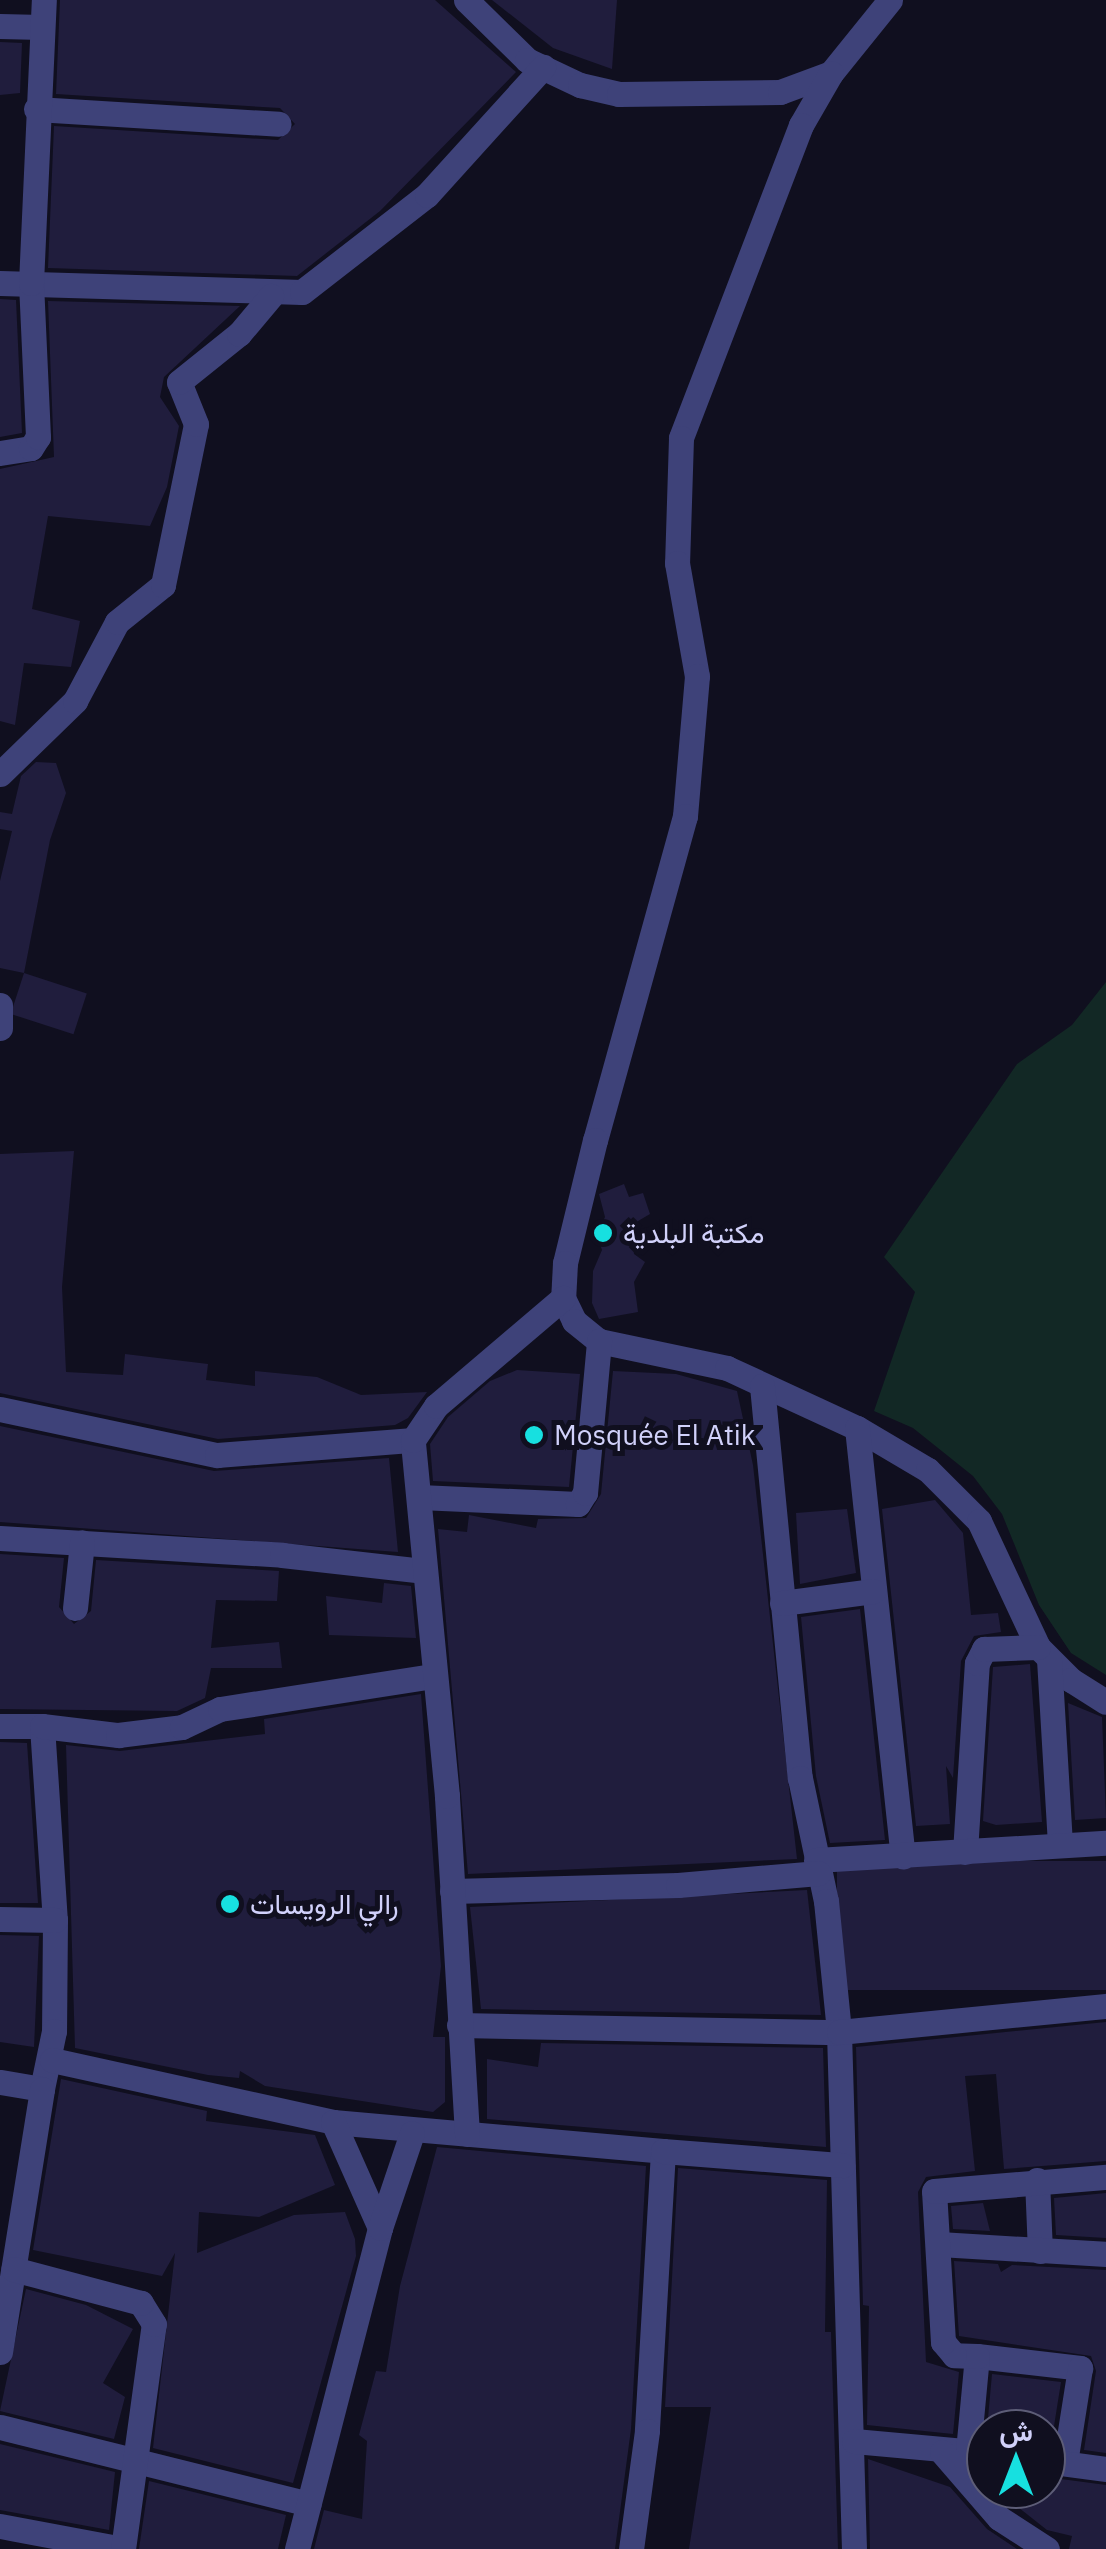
<!DOCTYPE html>
<meta charset="utf-8">
<style>
body{margin:0}
#map{position:relative;width:1106px;height:2549px;overflow:hidden;background:#100f1f;font-family:"IBM Plex Sans",Vazirmatn,sans-serif}
div>[style]{position:absolute}
.green>*{inset:0;background:#122825}
.building>*{inset:0;background:#201d3d;transform-origin:0 0}
.minor>*{height:25px;margin:-12.5px;padding:0 12.5px;transform-origin:12.5px;border-radius:12.5px;background:#3e4279}
.dots>*{width:28px;height:28px;translate:-50% -50%;box-sizing:border-box;border:5px solid #100f1f;border-radius:50%}
span{translate:-50% -50%;white-space:nowrap;text-align:center;line-height:1.15;-webkit-text-stroke:10px #100f1f;paint-order:stroke}
.poi-label{font-size:28px;color:#d1d1fa}
.left{translate:0 -50%;text-align:left}
.north{position:absolute;left:966px;top:2409px;width:100px;height:100px;box-sizing:border-box;background:#100f1f;border:2px solid #5d5d77;border-radius:50%;rotate:0deg;font-size:28px;font-weight:700;line-height:40px;text-align:center;color:#d1d1fa}
.north::after{content:'';display:block;margin:auto;width:35px;height:45px;background:#17e0e0;clip-path:polygon(50% 0,100% 100%,50% 72%,0 100%)}
</style>
<div id="map">
<div class="green">
<i style="clip-path:polygon(1106px 982px,1106px 1675px,1071px 1653px,1039px 1605px,1002px 1514px,973px 1476px,913px 1428px,874px 1411px,915px 1292px,884px 1257px,1017px 1064px,1072px 1025px)"></i>
</div>
<div class="building">
<i style="clip-path:polygon(60px 0,435px 0,516px 72px,380px 211px,297px 276px,48px 268px,54px 126px,278px 140px,295px 124px,280px 108px,56px 94px)"></i>
<i style="clip-path:polygon(492px 0,617px 0,612px 69px,553px 48px)"></i>
<i style="clip-path:polygon(0 42px,22px 43px,20px 93px,0 95px)"></i>
<i style="clip-path:polygon(0 299px,16px 300px,22px 433px,0 437px)"></i>
<i style="clip-path:polygon(48px 301px,240px 306px,164px 377px,160px 397px,179px 426px,167px 487px,150px 526px,48px 516px,32px 609px,80px 621px,71px 667px,24px 663px,15px 725px,0 721px,0 469px,54px 457px)"></i>
<i style="clip-path:polygon(36px 762px,56px 763px,66px 793px,50px 840px,24px 973px,0 968px,0 881px,12px 831px,0 829px,0 812px,12px 814px,21px 776px)"></i>
<i style="left:24px;top:973px;width:66px;height:43px;rotate:18deg"></i>
<i style="clip-path:polygon(74px 1151px,62px 1287px,66px 1372px,123px 1375px,125px 1354px,208px 1364px,206px 1380px,255px 1386px,255px 1371px,317px 1377px,361px 1395px,427px 1392px,408px 1418px,395px 1425px,218px 1439px,0 1393px,0 1154px)"></i>
<i style="clip-path:polygon(624px 1184px,629px 1197px,643px 1193px,650px 1214px,638px 1221px,633px 1243px,634px 1254px,645px 1262px,634px 1282px,638px 1312px,599px 1319px,592px 1303px,593px 1271px,602px 1250px,597px 1235px,605px 1217px,599px 1194px)"></i>
<i style="clip-path:polygon(517px 1370px,580px 1374px,569px 1487px,433px 1481px,430px 1444px,448px 1417px,490px 1381px)"></i>
<i style="clip-path:polygon(613px 1371px,676px 1374px,737px 1391px,753px 1465px,797px 1859px,468px 1874px,438px 1529px,467px 1532px,469px 1515px,536px 1528px,538px 1519px,586px 1518px,601px 1494px)"></i>
<i style="clip-path:polygon(0 1426px,214px 1471px,389px 1458px,398px 1552px,0 1522px)"></i>
<i style="clip-path:polygon(935px 1500px,963px 1533px,971px 1615px,998px 1613px,1001px 1632px,974px 1636px,961px 1661px,953px 1778px,946px 1766px,950px 1824px,916px 1826px,882px 1509px)"></i>
<i style="clip-path:polygon(847px 1509px,856px 1573px,800px 1584px,796px 1513px)"></i>
<i style="clip-path:polygon(0 1554px,64px 1558px,59px 1607px,74px 1624px,91px 1611px,96px 1560px,279px 1571px,277px 1601px,216px 1600px,211px 1648px,279px 1642px,282px 1668px,211px 1668px,205px 1698px,177px 1711px,0 1709px)"></i>
<i style="clip-path:polygon(384px 1583px,411px 1586px,416px 1638px,329px 1635px,326px 1596px,382px 1603px)"></i>
<i style="clip-path:polygon(860px 1609px,885px 1840px,830px 1843px,816px 1776px,801px 1617px)"></i>
<i style="clip-path:polygon(1030px 1664px,1042px 1822px,996px 1825px,983px 1821px,993px 1667px)"></i>
<i style="clip-path:polygon(421px 1694px,441px 1966px,433px 2037px,445px 2037px,445px 2102px,433px 2112px,265px 2086px,240px 2071px,239px 2078px,208px 2075px,75px 2048px,66px 1745px,120px 1751px,265px 1734px,264px 1719px)"></i>
<i style="clip-path:polygon(1068px 1703px,1102px 1717px,1106px 1818px,1075px 1820px)"></i>
<i style="clip-path:polygon(0 1742px,27px 1743px,38px 1903px,0 1903px)"></i>
<i style="left:1106px;top:1861px;width:129px;height:269px;rotate:90deg"></i>
<i style="clip-path:polygon(807px 1890px,821px 2015px,481px 2009px,470px 1907px)"></i>
<i style="clip-path:polygon(0 1935px,39px 1936px,34px 2047px,0 2042px)"></i>
<i style="clip-path:polygon(1106px 2022px,1106px 2161px,1004px 2169px,996px 2074px,965px 2076px,975px 2171px,926px 2177px,918px 2192px,926px 2362px,959px 2372px,953px 2434px,867px 2425px,869px 2306px,863px 2305px,856px 2047px)"></i>
<i style="clip-path:polygon(541px 2043px,823px 2048px,826px 2147px,487px 2119px,487px 2059px,538px 2067px)"></i>
<i style="clip-path:polygon(61px 2079px,207px 2111px,206px 2121px,315px 2135px,335px 2185px,259px 2217px,199px 2212px,197px 2253px,294px 2215px,345px 2212px,355px 2239px,356px 2256px,293px 2483px,153px 2448px,175px 2253px,162px 2276px,33px 2250px)"></i>
<i style="clip-path:polygon(437px 2147px,646px 2166px,631px 2429px,615px 2549px,314px 2549px,324px 2510px,362px 2519px,367px 2441px,359px 2435px,376px 2371px,386px 2372px,400px 2286px)"></i>
<i style="clip-path:polygon(678px 2168px,827px 2180px,825px 2332px,831px 2332px,838px 2549px,689px 2549px,711px 2407px,665px 2407px)"></i>
<i style="clip-path:polygon(1106px 2193px,1106px 2238px,1056px 2235px,1054px 2198px)"></i>
<i style="clip-path:polygon(983px 2203px,990px 2231px,953px 2229px,951px 2206px)"></i>
<i style="clip-path:polygon(954px 2261px,998px 2264px,1001px 2272px,1012px 2265px,1106px 2270px,1106px 2453px,1084px 2450px,1096px 2371px,1091px 2356px,959px 2336px)"></i>
<i style="clip-path:polygon(26px 2289px,86px 2305px,133px 2329px,103px 2383px,125px 2397px,114px 2439px,0 2411px)"></i>
<i style="clip-path:polygon(992px 2374px,1061px 2382px,1051px 2445px,1046px 2429px,987px 2429px)"></i>
<i style="clip-path:polygon(0 2444px,115px 2472px,109px 2530px,0 2510px)"></i>
<i style="clip-path:polygon(868px 2459px,950px 2487px,987px 2529px,1017px 2549px,870px 2549px)"></i>
<i style="clip-path:polygon(1046px 2477px,1106px 2485px,1106px 2549px,1069px 2549px,1072px 2536px,1047px 2530px,995px 2489px,1046px 2489px)"></i>
<i style="clip-path:polygon(149px 2481px,286px 2515px,278px 2549px,139px 2549px)"></i>
</div>
<div class="minor">
<i style="left:466px;top:0;width:86px;rotate:44.5deg"></i>
<i style="left:527px;top:60px;width:59px;rotate:25.3deg"></i>
<i style="left:580px;top:85px;width:40px;rotate:13deg"></i>
<i style="left:619px;top:94px;width:161px;rotate:-0.7deg"></i>
<i style="left:780px;top:92px;width:54px;rotate:-20.4deg"></i>
<i style="left:890px;top:0;width:94px;rotate:128.9deg"></i>
<i style="left:831px;top:73px;width:60px;rotate:120deg"></i>
<i style="left:801px;top:125px;width:335px;rotate:111deg"></i>
<i style="left:681px;top:438px;width:125px;rotate:91.8deg"></i>
<i style="left:677px;top:563px;width:115px;rotate:80deg"></i>
<i style="left:697px;top:676px;width:141px;rotate:94.9deg"></i>
<i style="left:685px;top:816px;width:336px;rotate:105.5deg"></i>
<i style="left:595px;top:1140px;width:127px;rotate:103.7deg"></i>
<i style="left:565px;top:1263px;width:35px;rotate:93deg"></i>
<i style="left:563px;top:1298px;width:25px;rotate:64deg"></i>
<i style="left:574px;top:1321px;width:32px;rotate:39deg"></i>
<i style="left:599px;top:1341px;width:131px;rotate:11.9deg"></i>
<i style="left:727px;top:1368px;width:143px;rotate:24.8deg"></i>
<i style="left:857px;top:1428px;width:82px;rotate:30.6deg"></i>
<i style="left:928px;top:1470px;width:72px;rotate:45deg"></i>
<i style="left:979px;top:1521px;width:139px;rotate:64.9deg"></i>
<i style="left:1038px;top:1647px;width:47px;rotate:45deg"></i>
<i style="left:1071px;top:1680px;width:41px;rotate:32.2deg"></i>
<i style="left:0;top:26px;width:42px;rotate:1.4deg"></i>
<i style="left:36px;top:109px;width:243px;rotate:3.5deg"></i>
<i style="left:0;top:283px;width:302px;rotate:1.7deg"></i>
<i style="left:302px;top:292px;width:158px;rotate:-37.8deg"></i>
<i style="left:427px;top:195px;width:173px;rotate:-47.8deg"></i>
<i style="left:0;top:453px;width:31px;rotate:-9deg"></i>
<i style="left:31px;top:448px;width:13px;rotate:-58deg"></i>
<i style="left:38px;top:437px;width:154px;rotate:-92.6deg"></i>
<i style="left:31px;top:283px;width:283px;rotate:-87.4deg"></i>
<i style="left:0;top:774px;width:105px;rotate:-44.2deg"></i>
<i style="left:75px;top:701px;width:89px;rotate:-62deg"></i>
<i style="left:117px;top:622px;width:59px;rotate:-38.8deg"></i>
<i style="left:163px;top:585px;width:164px;rotate:-78.4deg"></i>
<i style="left:196px;top:424px;width:45px;rotate:-112deg"></i>
<i style="left:179px;top:382px;width:77px;rotate:-38.7deg"></i>
<i style="left:239px;top:334px;width:50px;rotate:-49.9deg"></i>
<i style="left:0;top:1005px;width:23px;rotate:90deg"></i>
<i style="left:762px;top:1386px;width:394px;rotate:84.5deg"></i>
<i style="left:800px;top:1778px;width:126px;rotate:78.1deg"></i>
<i style="left:826px;top:1901px;width:132px;rotate:84.3deg"></i>
<i style="left:839px;top:2032px;width:517px;rotate:88.34deg"></i>
<i style="left:0;top:1409px;width:222px;rotate:12deg"></i>
<i style="left:217px;top:1455px;width:197px;rotate:-4.4deg"></i>
<i style="left:857px;top:1428px;width:431px;rotate:83.9deg"></i>
<i style="left:419px;top:1497px;width:159px;rotate:2.5deg"></i>
<i style="left:578px;top:1504px;width:13px;rotate:-58deg"></i>
<i style="left:585px;top:1493px;width:153px;rotate:-84.7deg"></i>
<i style="left:0;top:1538px;width:283px;rotate:3.4deg"></i>
<i style="left:282px;top:1555px;width:144px;rotate:6.4deg"></i>
<i style="left:782px;top:1603px;width:92px;rotate:-7.5deg"></i>
<i style="left:75px;top:1608px;width:66px;rotate:-83.9deg"></i>
<i style="left:1049px;top:1659px;width:185px;rotate:86.6deg"></i>
<i style="left:0;top:1726px;width:42px"></i>
<i style="left:42px;top:1726px;width:194px;rotate:86.2deg"></i>
<i style="left:55px;top:1920px;width:111px;rotate:90.5deg"></i>
<i style="left:54px;top:2031px;width:59px;rotate:101.7deg"></i>
<i style="left:42px;top:2089px;width:43px;rotate:-170.5deg"></i>
<i style="left:42px;top:1726px;width:77px;rotate:6.8deg"></i>
<i style="left:118px;top:1735px;width:64px;rotate:-7.1deg"></i>
<i style="left:182px;top:1727px;width:42px;rotate:-25.3deg"></i>
<i style="left:220px;top:1709px;width:216px;rotate:-8.8deg"></i>
<i style="left:965px;top:1852px;width:189px;rotate:-86.4deg"></i>
<i style="left:977px;top:1663px;width:16px;rotate:-63deg"></i>
<i style="left:984px;top:1649px;width:54px;rotate:-2.1deg"></i>
<i style="left:816px;top:1860px;width:290px;rotate:-3.4deg"></i>
<i style="left:452px;top:1891px;width:226px;rotate:-1.5deg"></i>
<i style="left:678px;top:1885px;width:141px;rotate:-4.9deg"></i>
<i style="left:0;top:1919px;width:55px;rotate:1deg"></i>
<i style="left:459px;top:2025px;width:380px;rotate:1.1deg"></i>
<i style="left:839px;top:2032px;width:268px;rotate:-5.6deg"></i>
<i style="left:52px;top:2060px;width:288px;rotate:12.4deg"></i>
<i style="left:333px;top:2122px;width:331px;rotate:5deg"></i>
<i style="left:663px;top:2151px;width:280px;rotate:93.3deg"></i>
<i style="left:647px;top:2431px;width:119px;rotate:97.7deg"></i>
<i style="left:333px;top:2122px;width:116px;rotate:66.1deg"></i>
<i style="left:467px;top:2134px;width:339px;rotate:-93.4deg"></i>
<i style="left:447px;top:1796px;width:358px;rotate:-95.5deg"></i>
<i style="left:413px;top:1440px;width:41px;rotate:-55.9deg"></i>
<i style="left:436px;top:1406px;width:167px;rotate:-40.4deg"></i>
<i style="left:663px;top:2151px;width:180px;rotate:4.5deg"></i>
<i style="left:1037px;top:2180px;width:71px;rotate:87.6deg"></i>
<i style="left:939px;top:2244px;width:167px;rotate:3.4deg"></i>
<i style="left:0;top:2352px;width:266px;rotate:-80.9deg"></i>
<i style="left:977px;top:2356px;width:104px;rotate:6.6deg"></i>
<i style="left:1080px;top:2368px;width:96px;rotate:99deg"></i>
<i style="left:0;top:2427px;width:318px;rotate:14deg"></i>
<i style="left:854px;top:2441px;width:133px;rotate:5.2deg"></i>
<i style="left:968px;top:2451px;width:95px;rotate:-84.6deg"></i>
<i style="left:977px;top:2356px;width:23px;rotate:-178deg"></i>
<i style="left:954px;top:2355px;width:17px;rotate:-130deg"></i>
<i style="left:943px;top:2342px;width:151px;rotate:-93.4deg"></i>
<i style="left:934px;top:2191px;width:173px;rotate:-4.7deg"></i>
<i style="left:942px;top:2452px;width:87px;rotate:49.2deg"></i>
<i style="left:999px;top:2518px;width:57px;rotate:32.9deg"></i>
<i style="left:1046px;top:2461px;width:61px;rotate:7.6deg"></i>
<i style="left:0;top:2526px;width:125px;rotate:10.6deg"></i>
<i style="left:123px;top:2549px;width:227px;rotate:-82.2deg"></i>
<i style="left:154px;top:2324px;width:25px;rotate:-122deg"></i>
<i style="left:141px;top:2303px;width:132px;rotate:-165.1deg"></i>
<i style="left:297px;top:2549px;width:332px;rotate:-75.5deg"></i>
<i style="left:380px;top:2228px;width:100px;rotate:-71.4deg"></i>
</div>
<div class="dots">
<i style="left:603px;top:1233px;background:#17e0e0"></i>
<i style="left:534px;top:1435px;background:#17e0e0"></i>
<i style="left:230px;top:1904px;background:#17e0e0"></i>
</div>
<div class="poi-label">
<span class="left" style="left:623px;top:1233px">مكتبة البلدية</span>
<span class="left" style="left:554px;top:1435px">Mosquée El Atik</span>
<span class="left" style="left:250px;top:1904px">رالي الرويسات</span>
</div>
<div class="north">ش</div>
</div>
